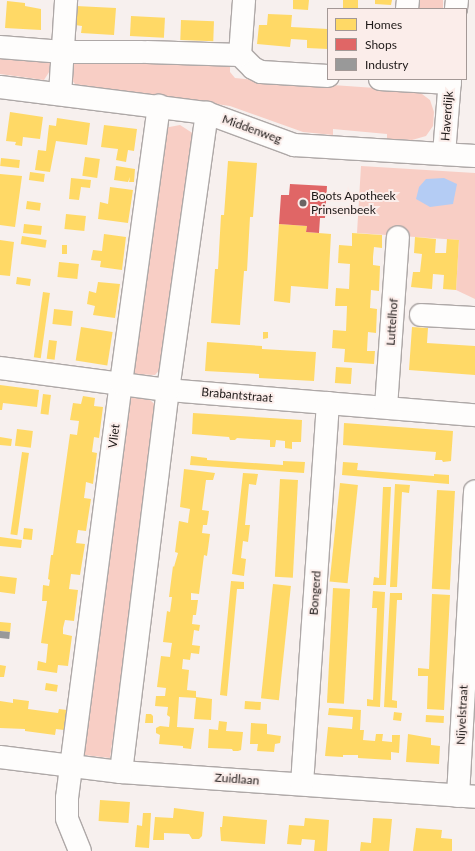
<!DOCTYPE html>
<style>
body{margin:0}
#map{position:relative;width:475px;height:851px;overflow:hidden;background:#f7f0ee;font-family:Lato,sans-serif}
div>[style]{position:absolute}
.green>*{inset:0;background:#f8cec5;transform-origin:0 0}
.water>*{inset:0;background:#b4ccf4}
.homes>*{inset:0;background:#ffd966;transform-origin:0 0}
.shops>*{inset:0;background:#e06666}
.industry>*{inset:0;background:#999;transform-origin:0 0}
.roads{filter:drop-shadow(1px 0 #aea8a7) drop-shadow(-1px 0 #aea8a7) drop-shadow(0 1px #aea8a7) drop-shadow(0 -1px #aea8a7)}
.minor>*{height:22px;margin:-11px;padding:0 11px;transform-origin:11px;border-radius:11px;background:#fefdfc}
.dots>*{width:11px;height:11px;translate:-50% -50%;box-sizing:border-box;border:2px solid #fbedea;border-radius:50%}
span{translate:-50% -50%;white-space:nowrap;text-align:center;line-height:1.15;-webkit-text-stroke:4px #fbedea;paint-order:stroke}
.street-label{font-size:12px;color:#1e1918}
.poi-label{font-size:12px;color:#1e1918}
.left{translate:0 -50%;text-align:left}
.legend{position:absolute;left:327px;top:8px;width:140px;height:72px;box-sizing:border-box;background:#fbedea;border:1px solid #a39896;margin:0;padding:5px 7px;list-style:none;font-size:12px;color:#1e1918}
.legend li{display:flex;align-items:center;gap:8px;height:20px}
.legend b{width:20px;border:1px solid #a39896}
</style>
<div id="map">
<div class="green">
<i style="left:415px;top:0;width:28px;height:9px"></i>
<i style="clip-path:polygon(0 49px,54px 53px,51px 69px,44px 80px,0 74px)"></i>
<i style="clip-path:polygon(70px 54px,230px 62px,230px 72px,235px 78px,245px 79px,418px 91px,430px 100px,434px 112px,433px 126px,426px 136px,412px 140px,387px 139px,387px 134px,333px 129px,333px 135px,303px 132px,230px 106px,75px 84px,71px 79px)"></i>
<i style="clip-path:polygon(180px 125px,194px 134px,161px 368px,155px 375px,132px 374px,164px 128px)"></i>
<i style="clip-path:polygon(361px 166px,475px 173px,475px 299px,456px 290px,459px 240px,357px 233px)"></i>
<i style="clip-path:polygon(129px 397px,150px 400px,160px 409px,110px 758px,84px 755px)"></i>
</div>
<div class="water">
<i style="clip-path:polygon(444px 178px,457px 184px,453px 204px,430px 207px,416px 199px,419px 187px,426px 179px)"></i>
</div>
<div class="homes">
<i style="clip-path:polygon(293px 0,309px 0,308px 10px,293px 9px)"></i>
<i style="left:343px;top:0;width:15px;height:9px"></i>
<i style="clip-path:polygon(375px 0,392px 0,391px 5px,375px 4px)"></i>
<i style="clip-path:polygon(7px 1px,25px 3px,25px 6px,41px 9px,41px 30px,5px 28px)"></i>
<i style="clip-path:polygon(76px 6px,116px 8px,114px 35px,81px 33px,82px 26px,75px 25px)"></i>
<i style="clip-path:polygon(268px 14px,292px 15px,291px 27px,328px 29px,328px 49px,307px 48px,307px 40px,291px 39px,290px 47px,257px 44px,259px 25px,267px 25px)"></i>
<i style="left:131px;top:16px;width:34px;height:20px;rotate:3deg"></i>
<i style="left:181px;top:20px;width:33px;height:20px;rotate:2deg"></i>
<i style="clip-path:polygon(10px 112px,43px 117px,40px 139px,23px 137px,22px 146px,15px 145px,16px 142px,6px 141px)"></i>
<i style="clip-path:polygon(57px 118px,90px 123px,87px 145px,56px 141px,50px 172px,35px 170px,38px 150px,46px 151px,49px 125px,56px 126px)"></i>
<i style="clip-path:polygon(104px 125px,137px 129px,134px 151px,128px 150px,126px 162px,116px 160px,118px 149px,101px 147px)"></i>
<i style="left:85px;top:157px;width:15px;height:19px;rotate:8deg"></i>
<i style="left:1px;top:158px;width:19px;height:8px;rotate:6deg"></i>
<i style="clip-path:polygon(228px 161px,257px 163px,253px 217px,250px 217px,247px 271px,244px 271px,240px 325px,211px 323px,215px 269px,218px 269px,221px 215px,224px 215px)"></i>
<i style="clip-path:polygon(116px 166px,135px 169px,134px 182px,129px 182px,130px 177px,128px 182px,114px 180px)"></i>
<i style="left:30px;top:172px;width:15px;height:8px;rotate:8deg"></i>
<i style="clip-path:polygon(0 174px,22px 176px,15px 227px,0 225px)"></i>
<i style="clip-path:polygon(71px 178px,91px 180px,90px 188px,81px 187px,79px 200px,69px 199px)"></i>
<i style="clip-path:polygon(110px 187px,133px 190px,128px 223px,98px 219px,100px 202px,108px 204px)"></i>
<i style="left:27px;top:201px;width:14px;height:8px;rotate:8deg"></i>
<i style="left:66px;top:214px;width:20px;height:15px;rotate:6deg"></i>
<i style="left:24px;top:224px;width:18px;height:9px;rotate:6deg"></i>
<i style="clip-path:polygon(279px 224px,307px 226px,306px 232px,331px 234px,328px 289px,291px 286px,290px 303px,274px 301px)"></i>
<i style="clip-path:polygon(352px 233px,382px 235px,382px 248px,374px 247px,373px 257px,373px 265px,380px 266px,379px 291px,371px 290px,370px 308px,377px 309px,376px 333px,368px 332px,367px 351px,375px 351px,374px 364px,344px 362px,345px 349px,332px 348px,333px 330px,346px 331px,347px 306px,335px 306px,336px 288px,349px 289px,350px 264px,338px 263px,339px 245px,352px 246px)"></i>
<i style="clip-path:polygon(104px 234px,126px 237px,122px 270px,100px 267px,101px 261px,91px 260px,93px 250px,102px 251px)"></i>
<i style="left:22px;top:236px;width:25px;height:8px;rotate:9deg"></i>
<i style="clip-path:polygon(415px 237px,436px 239px,435px 253px,446px 253px,447px 239px,459px 240px,456px 290px,443px 289px,444px 275px,433px 274px,432px 289px,411px 287px,413px 272px,420px 272px,422px 254px,414px 253px)"></i>
<i style="clip-path:polygon(0 240px,14px 242px,10px 276px,0 275px)"></i>
<i style="left:62px;top:245px;width:5px;height:9px"></i>
<i style="left:59px;top:262px;width:20px;height:15px;rotate:6deg"></i>
<i style="left:17px;top:277px;width:14px;height:7px;rotate:8deg"></i>
<i style="clip-path:polygon(98px 282px,120px 284px,115px 318px,93px 315px,95px 306px,87px 304px,89px 291px,96px 293px)"></i>
<i style="left:43px;top:292px;width:7px;height:66px;rotate:8deg"></i>
<i style="left:54px;top:309px;width:19px;height:15px;rotate:6deg"></i>
<i style="left:81px;top:327px;width:32px;height:34px;rotate:9deg"></i>
<i style="clip-path:polygon(412px 327px,428px 328px,427px 343px,475px 346px,475px 375px,409px 370px)"></i>
<i style="clip-path:polygon(263px 332px,268px 332px,268px 338px,263px 339px)"></i>
<i style="left:49px;top:340px;width:8px;height:19px;rotate:7deg"></i>
<i style="clip-path:polygon(207px 342px,262px 346px,262px 349px,316px 352px,314px 381px,259px 378px,259px 374px,205px 371px)"></i>
<i style="left:336px;top:367px;width:16px;height:16px;rotate:4deg"></i>
<i style="clip-path:polygon(0 385px,39px 390px,37px 407px,3px 403px,2px 410px,0 410px)"></i>
<i style="left:43px;top:394px;width:8px;height:20px;rotate:7deg"></i>
<i style="clip-path:polygon(83px 396px,95px 398px,94px 406px,103px 407px,99px 438px,94px 437px,92px 452px,97px 453px,93px 484px,86px 482px,85px 491px,84px 498px,91px 499px,86px 531px,78px 530px,76px 543px,85px 544px,80px 575px,71px 574px,69px 589px,78px 590px,74px 621px,65px 620px,63px 628px,63px 634px,72px 636px,68px 666px,58px 665px,57px 673px,37px 670px,38px 661px,46px 663px,48px 644px,41px 643px,47px 601px,42px 601px,43px 585px,49px 586px,50px 580px,48px 579px,51px 555px,53px 555px,70px 434px,77px 435px,79px 421px,70px 420px,73px 403px,81px 404px)"></i>
<i style="clip-path:polygon(193px 413px,302px 420px,301px 442px,292px 442px,292px 449px,285px 448px,285px 441px,276px 440px,275px 447px,270px 447px,270px 440px,237px 438px,235px 440px,230px 440px,229px 437px,192px 434px)"></i>
<i style="clip-path:polygon(344px 423px,453px 431px,451px 461px,443px 462px,442px 460px,435px 460px,436px 452px,343px 445px)"></i>
<i style="left:17px;top:429px;width:16px;height:17px;rotate:7deg"></i>
<i style="clip-path:polygon(0 437px,12px 439px,11px 446px,0 445px)"></i>
<i style="left:22px;top:452px;width:7px;height:83px;rotate:8deg"></i>
<i style="clip-path:polygon(191px 456px,207px 458px,207px 460px,283px 465px,283px 461px,305px 462px,304px 473px,190px 465px)"></i>
<i style="clip-path:polygon(343px 462px,358px 463px,357px 470px,434px 476px,434px 474px,449px 475px,449px 484px,342px 475px)"></i>
<i style="clip-path:polygon(184px 469px,215px 473px,213px 480px,206px 480px,202px 510px,209px 511px,207px 525px,203px 525px,202px 533px,210px 534px,207px 556px,204px 555px,199px 594px,191px 593px,191px 600px,198px 600px,196px 615px,193px 615px,192px 624px,200px 625px,199px 631px,194px 630px,192px 645px,200px 646px,199px 654px,191px 653px,190px 660px,183px 659px,182px 669px,189px 670px,187px 690px,196px 691px,196px 697px,212px 699px,211px 720px,194px 719px,196px 698px,179px 697px,177px 727px,194px 728px,191px 749px,183px 748px,183px 746px,159px 744px,160px 735px,156px 733px,156px 728px,160px 726px,169px 727px,170px 717px,167px 715px,168px 707px,155px 706px,156px 696px,165px 696px,166px 688px,157px 687px,161px 656px,170px 657px,171px 649px,172px 643px,163px 642px,167px 611px,170px 612px,172px 597px,169px 597px,173px 566px,174px 567px,178px 553px,175px 552px,179px 521px,188px 523px,189px 515px,190px 509px,180px 507px)"></i>
<i style="clip-path:polygon(243px 473px,258px 474px,256px 485px,249px 484px,245px 525px,250px 525px,248px 542px,243px 541px,241px 558px,246px 559px,244px 576px,232px 574px)"></i>
<i style="left:280px;top:479px;width:18px;height:98px;rotate:3deg"></i>
<i style="left:340px;top:483px;width:18px;height:99px;rotate:6deg"></i>
<i style="clip-path:polygon(395px 484px,410px 485px,409px 493px,402px 492px,397px 587px,390px 587px)"></i>
<i style="clip-path:polygon(383px 487px,391px 487px,386px 585px,373px 585px,374px 577px,379px 578px)"></i>
<i style="left:437px;top:490px;width:18px;height:99px;rotate:3deg"></i>
<i style="left:24px;top:528px;width:9px;height:11px;rotate:6deg"></i>
<i style="clip-path:polygon(0 537px,22px 540px,21px 548px,0 546px)"></i>
<i style="left:0;top:576px;width:17px;height:16px;rotate:7deg"></i>
<i style="clip-path:polygon(231px 581px,244px 582px,244px 589px,237px 589px,227px 696px,220px 695px)"></i>
<i style="left:273px;top:584px;width:18px;height:115px;rotate:6deg"></i>
<i style="left:333px;top:588px;width:17px;height:115px;rotate:3deg"></i>
<i style="clip-path:polygon(373px 591px,385px 592px,380px 707px,367px 706px,367px 699px,373px 700px,377px 608px,372px 608px)"></i>
<i style="clip-path:polygon(390px 593px,402px 593px,402px 600px,397px 600px,392px 700px,397px 701px,397px 708px,384px 707px)"></i>
<i style="clip-path:polygon(432px 594px,450px 595px,444px 710px,427px 709px,428px 676px,418px 676px,418px 668px,429px 669px)"></i>
<i style="left:0;top:622px;width:11px;height:9px;rotate:5deg"></i>
<i style="clip-path:polygon(0 665px,6px 666px,4px 677px,0 677px)"></i>
<i style="left:46px;top:683px;width:12px;height:7px;rotate:9deg"></i>
<i style="clip-path:polygon(13px 699px,29px 701px,28px 709px,58px 713px,59px 709px,67px 710px,64px 730px,56px 729px,55px 735px,25px 731px,25px 729px,0 728px,0 701px,13px 703px)"></i>
<i style="left:245px;top:701px;width:16px;height:8px;rotate:4deg"></i>
<i style="clip-path:polygon(329px 708px,361px 710px,360px 730px,364px 730px,363px 740px,375px 741px,376px 734px,383px 734px,382px 741px,392px 742px,392px 735px,400px 735px,399px 753px,391px 752px,391px 760px,358px 758px,358px 755px,343px 755px,343px 757px,325px 756px,328px 727px,352px 729px,353px 717px,328px 715px)"></i>
<i style="left:394px;top:712px;width:8px;height:8px;rotate:7deg"></i>
<i style="clip-path:polygon(146px 714px,151px 714px,153px 716px,153px 723px,145px 723px)"></i>
<i style="left:426px;top:715px;width:18px;height:7px;rotate:3deg"></i>
<i style="clip-path:polygon(219px 721px,227px 722px,226px 731px,243px 732px,241px 750px,238px 751px,233px 751px,232px 749px,208px 748px,209px 729px,218px 730px)"></i>
<i style="clip-path:polygon(251px 723px,267px 724px,267px 734px,281px 736px,280px 743px,275px 744px,274px 752px,257px 751px,258px 744px,250px 744px)"></i>
<i style="clip-path:polygon(408px 734px,431px 738px,431px 745px,440px 746px,439px 764px,406px 762px)"></i>
<i style="left:100px;top:800px;width:30px;height:21px;rotate:4deg"></i>
<i style="clip-path:polygon(174px 808px,204px 812px,202px 836px,199px 839px,192px 839px,189px 834px,164px 833px,164px 840px,153px 840px,155px 817px,173px 818px)"></i>
<i style="clip-path:polygon(143px 813px,151px 813px,149px 848px,135px 847px,137px 825px,142px 826px)"></i>
<i style="clip-path:polygon(223px 816px,267px 820px,265px 844px,221px 841px,220px 827px,222px 827px)"></i>
<i style="clip-path:polygon(305px 818px,329px 820px,327px 851px,314px 851px,315px 840px,302px 839px,301px 845px,287px 844px,289px 825px,304px 826px)"></i>
<i style="clip-path:polygon(373px 818px,392px 819px,389px 851px,360px 851px,361px 842px,371px 843px)"></i>
<i style="clip-path:polygon(416px 828px,442px 830px,441px 838px,452px 839px,452px 851px,413px 851px)"></i>
</div>
<div class="shops">
<i style="clip-path:polygon(290px 184px,327px 186px,325px 218px,320px 218px,319px 233px,306px 232px,307px 226px,279px 224px,281px 195px,289px 195px)"></i>
</div>
<div class="industry">
<i style="left:0;top:631px;width:10px;height:7px;rotate:6deg"></i>
</div>
<div class="roads">
<div class="minor">
<i style="left:407px;top:9px;width:9px;rotate:-84deg"></i>
<i style="left:456px;top:9px;width:9px;rotate:-84deg"></i>
<i style="left:0;top:47px;width:63px;rotate:4.5deg"></i>
<i style="left:63px;top:52px;width:79px"></i>
<i style="left:147px;top:52px;width:93px;rotate:1.8deg"></i>
<i style="left:240px;top:55px;width:18px;rotate:45deg"></i>
<i style="left:253px;top:68px;width:9px;rotate:27deg"></i>
<i style="left:261px;top:72px;width:67px;rotate:3.4deg"></i>
<i style="left:240px;top:55px;width:55px;rotate:-85.8deg"></i>
<i style="left:380px;top:79px;width:70px;rotate:3.3deg"></i>
<i style="left:0;top:87px;width:209px;rotate:7.2deg"></i>
<i style="left:207px;top:113px;width:93px;rotate:20.2deg"></i>
<i style="left:294px;top:145px;width:181px;rotate:3.5deg"></i>
<i style="left:60px;top:94px;width:94px;rotate:-86.3deg"></i>
<i style="left:444px;top:154px;width:75px;rotate:-85.4deg"></i>
<i style="left:421px;top:315px;width:54px;rotate:3.2deg"></i>
<i style="left:0;top:368px;width:169px;rotate:7.5deg"></i>
<i style="left:168px;top:390px;width:308px;rotate:4.7deg"></i>
<i style="left:386px;top:407px;width:170px;rotate:-86deg"></i>
<i style="left:0;top:757px;width:122px;rotate:7.1deg"></i>
<i style="left:121px;top:772px;width:355px;rotate:4deg"></i>
<i style="left:121px;top:772px;width:385px;rotate:-83deg"></i>
<i style="left:168px;top:390px;width:280px;rotate:-82deg"></i>
<i style="left:302px;top:784px;width:382px;rotate:-86.1deg"></i>
<i style="left:458px;top:796px;width:305px;rotate:-86.8deg"></i>
<i style="left:80px;top:851px;width:35px;rotate:-112deg"></i>
<i style="left:67px;top:818px;width:20px;rotate:-90deg"></i>
<i style="left:67px;top:798px;width:418px;rotate:-82.6deg"></i>
<i style="left:121px;top:383px;width:280px;rotate:-82.2deg"></i>
</div>
</div>
<div class="dots">
<i style="left:303px;top:203px;background:#6a6463"></i>
</div>
<div class="street-label">
<span style="left:447px;top:116px;rotate:-86deg">Haverdijk</span>
<span style="left:252px;top:129px;rotate:20deg">Middenweg</span>
<span style="left:392px;top:322px;rotate:-86deg">Luttelhof</span>
<span style="left:237px;top:395px;rotate:5deg">Brabantstraat</span>
<span style="left:114px;top:436px;rotate:-83deg">Vliet</span>
<span style="left:315px;top:593px;rotate:-86deg">Bongerd</span>
<span style="left:462px;top:715px;rotate:-87deg">Nijvelstraat</span>
<span style="left:237px;top:779px;rotate:4deg">Zuidlaan</span>
</div>
<div class="poi-label">
<span class="left" style="left:311px;top:203px">Boots Apotheek<br>Prinsenbeek</span>
</div>
<ul class="legend">
<li><b style="height:11px;background:#ffd966"></b>Homes</li>
<li><b style="height:11px;background:#e06666"></b>Shops</li>
<li><b style="height:11px;background:#999"></b>Industry</li>
</ul>
</div>
